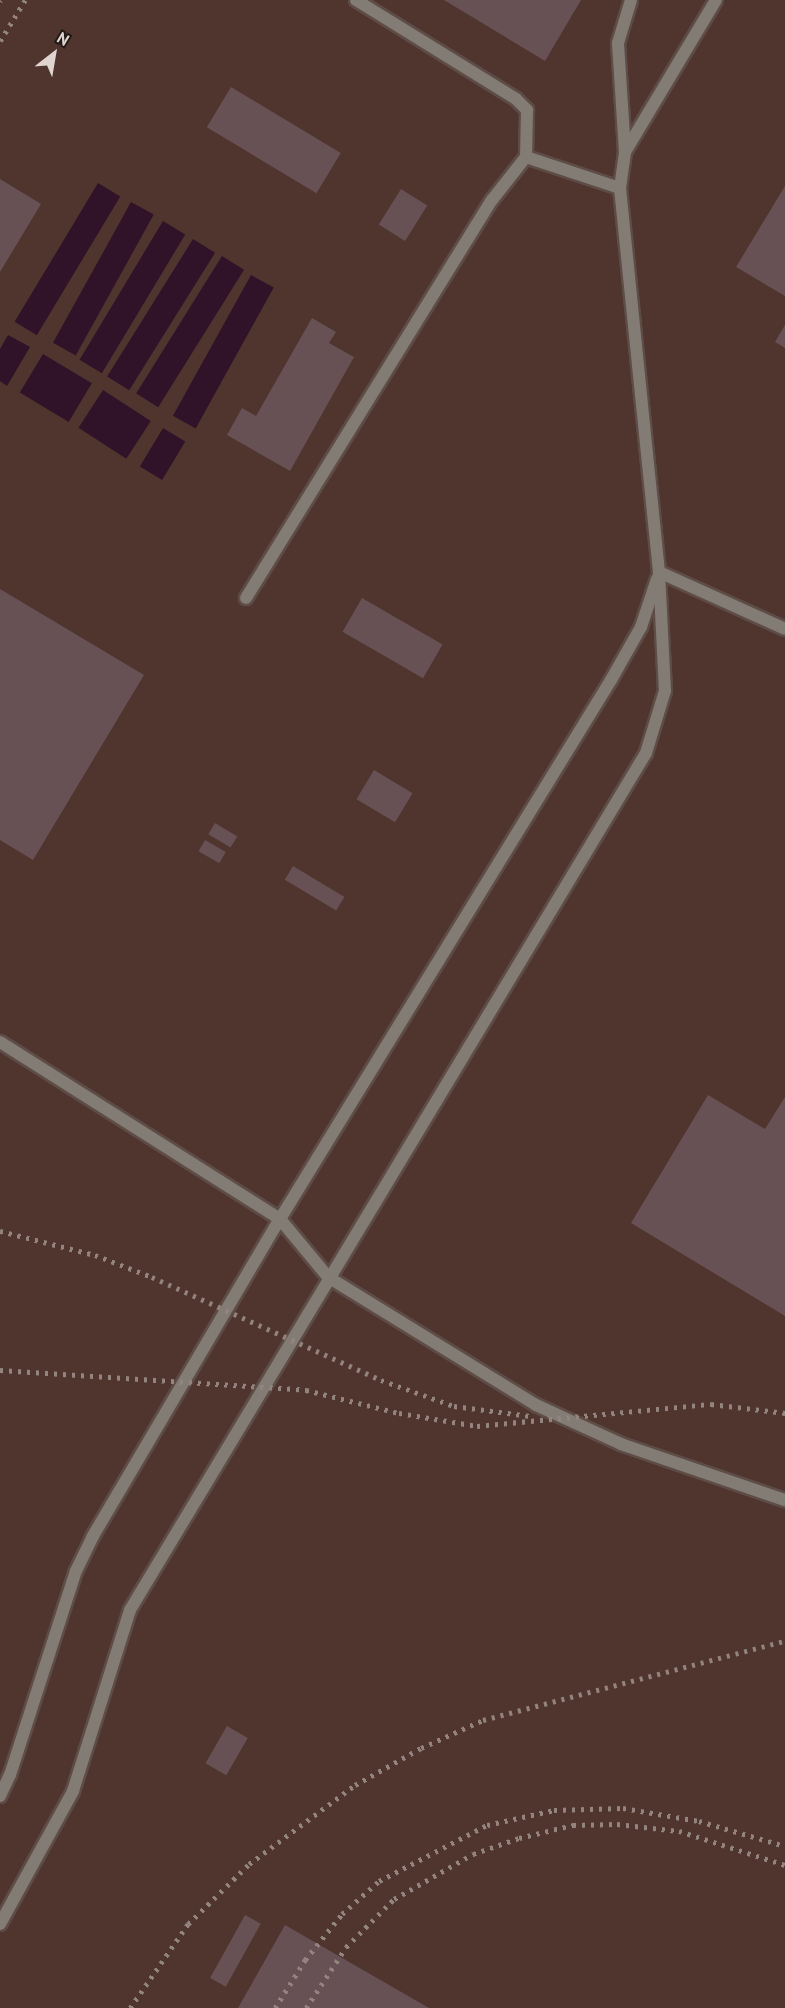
<!DOCTYPE html>
<style>
body{margin:0}
#map{position:relative;width:785px;height:2008px;overflow:hidden;background:#412e29;font-family:"PT Sans",sans-serif}
div>[style]{position:absolute}
.built>*{inset:0;background:#4f352e;transform-origin:0 0}
.water>*{inset:0;background:#301329;transform-origin:0 0}
.building>*{inset:0;background:#675155;transform-origin:0 0}
.roads{filter:drop-shadow(2px 0 #5e4c47) drop-shadow(-2px 0 #5e4c47) drop-shadow(0 2px #5e4c47) drop-shadow(0 -2px #5e4c47)}
.service>*{height:12px;margin:-6px;padding:0 6px;transform-origin:6px;border-radius:6px;background:#837c75}
.rail>*{height:4.5px;margin-top:-2.25px;transform-origin:0;background:repeating-linear-gradient(90deg,#948480 0 3px,transparent 0 9px)}
span{translate:-50% -50%;white-space:nowrap;text-align:center;line-height:1.15;-webkit-text-stroke:6px #211916;paint-order:stroke}
.north{position:absolute;left:24px;top:24px;width:60px;height:60px;-webkit-text-stroke:4px #211916;paint-order:stroke;rotate:31deg;font-size:16px;font-weight:700;line-height:24px;text-align:center;color:#e0d4d0}
.north::after{content:'';display:block;margin:auto;width:21px;height:27px;background:#e0d4d0;clip-path:polygon(50% 0,100% 100%,50% 72%,0 100%)}
</style>
<div id="map">
<div class="built">
<i style="left:0;top:0;width:785px;height:2008px"></i>
</div>
<div class="water">
<i style="left:98px;top:183px;width:26px;height:162px;rotate:31deg"></i>
<i style="left:131px;top:202px;width:26px;height:161px;rotate:29deg"></i>
<i style="left:163px;top:221px;width:26px;height:162px;rotate:31deg"></i>
<i style="left:193px;top:239px;width:26px;height:162px;rotate:32deg"></i>
<i style="left:222px;top:256px;width:26px;height:162px;rotate:32deg"></i>
<i style="left:251px;top:275px;width:26px;height:161px;rotate:29deg"></i>
<i style="clip-path:polygon(8px 335px,30px 347px,7px 386px,0 381px,0 349px)"></i>
<i style="left:43px;top:354px;width:57px;height:45px;rotate:31deg"></i>
<i style="left:103px;top:390px;width:57px;height:45px;rotate:33deg"></i>
<i style="left:163px;top:428px;width:26px;height:45px;rotate:31deg"></i>
</div>
<div class="building">
<i style="clip-path:polygon(444px 0,581px 0,545px 61px)"></i>
<i style="left:231px;top:87px;width:128px;height:47px;rotate:31deg"></i>
<i style="clip-path:polygon(0 179px,41px 204px,0 272px)"></i>
<i style="clip-path:polygon(785px 186px,785px 296px,736px 267px)"></i>
<i style="left:401px;top:189px;width:31px;height:42px;rotate:32deg"></i>
<i style="clip-path:polygon(312px 318px,336px 332px,329px 343px,354px 357px,290px 471px,227px 435px,242px 408px,256px 416px)"></i>
<i style="clip-path:polygon(785px 325px,785px 348px,775px 342px)"></i>
<i style="clip-path:polygon(0 589px,144px 675px,33px 860px,0 840px)"></i>
<i style="left:362px;top:598px;width:93px;height:39px;rotate:30deg"></i>
<i style="left:374px;top:770px;width:45px;height:34px;rotate:31deg"></i>
<i style="left:215px;top:823px;width:26px;height:13px;rotate:31deg"></i>
<i style="left:205px;top:840px;width:24px;height:13px;rotate:30deg"></i>
<i style="left:293px;top:866px;width:60px;height:16px;rotate:31deg"></i>
<i style="clip-path:polygon(708px 1095px,765px 1129px,785px 1097px,785px 1316px,631px 1223px)"></i>
<i style="left:227px;top:1726px;width:24px;height:43px;rotate:30deg"></i>
<i style="left:245px;top:1915px;width:18px;height:72px;rotate:29deg"></i>
<i style="clip-path:polygon(285px 1925px,429px 2008px,238px 2008px)"></i>
</div>
<div class="roads">
<div class="service">
<i style="left:356px;top:0;width:188px;rotate:31.7deg"></i>
<i style="left:516px;top:99px;width:16px;rotate:45deg"></i>
<i style="left:527px;top:110px;width:47px;rotate:91.2deg"></i>
<i style="left:625px;top:152px;width:177px;rotate:-59.1deg"></i>
<i style="left:659px;top:572px;width:138px;rotate:24.3deg"></i>
<i style="left:246px;top:598px;width:468px;rotate:-58.3deg"></i>
<i style="left:492px;top:200px;width:55px;rotate:-51.7deg"></i>
<i style="left:526px;top:157px;width:99px;rotate:18.3deg"></i>
<i style="left:0;top:1042px;width:331px;rotate:32.3deg"></i>
<i style="left:280px;top:1219px;width:75px;rotate:50.4deg"></i>
<i style="left:328px;top:1277px;width:244px;rotate:31.6deg"></i>
<i style="left:536px;top:1405px;width:94px;rotate:24.6deg"></i>
<i style="left:621px;top:1444px;width:173px;rotate:18.9deg"></i>
<i style="left:0;top:1796px;width:23px;rotate:-65deg"></i>
<i style="left:10px;top:1775px;width:214px;rotate:-72.1deg"></i>
<i style="left:76px;top:1571px;width:39px;rotate:-64deg"></i>
<i style="left:93px;top:1536px;width:368px;rotate:-59.5deg"></i>
<i style="left:280px;top:1219px;width:633px;rotate:-58.45deg"></i>
<i style="left:611px;top:680px;width:61px;rotate:-60.5deg"></i>
<i style="left:641px;top:627px;width:51px;rotate:-71.6deg"></i>
<i style="left:0;top:1924px;width:152px;rotate:-61.2deg"></i>
<i style="left:73px;top:1791px;width:190px;rotate:-72.5deg"></i>
<i style="left:130px;top:1610px;width:1000px;rotate:-58.95deg"></i>
<i style="left:646px;top:753px;width:65px;rotate:-73deg"></i>
<i style="left:665px;top:691px;width:119px;rotate:-92.9deg"></i>
<i style="left:659px;top:572px;width:386px;rotate:-95.8deg"></i>
<i style="left:620px;top:188px;width:36px;rotate:-82deg"></i>
<i style="left:625px;top:152px;width:109px;rotate:-93.7deg"></i>
<i style="left:618px;top:43px;width:45px;rotate:-73.2deg"></i>
</div>
</div>
<div class="rail">
<i style="left:0;top:1px;width:1px;rotate:-45deg"></i>
<i style="left:0;top:41px;width:48px;rotate:-58.6deg"></i>
<i style="left:0;top:1231px;width:98px;rotate:14.2deg"></i>
<i style="left:95px;top:1255px;width:61px;rotate:21.1deg"></i>
<i style="left:152px;top:1277px;width:251px;rotate:24.2deg"></i>
<i style="left:381px;top:1380px;width:77px;rotate:19.6deg"></i>
<i style="left:454px;top:1406px;width:77px;rotate:7.5deg"></i>
<i style="left:0;top:1370px;width:307px;rotate:3.7deg"></i>
<i style="left:306px;top:1390px;width:96px;rotate:13.9deg"></i>
<i style="left:399px;top:1413px;width:79px;rotate:9.5deg"></i>
<i style="left:477px;top:1426px;width:235px;rotate:-5.4deg"></i>
<i style="left:711px;top:1404px;width:75px;rotate:6.9deg"></i>
<i style="left:130px;top:2008px;width:102px;rotate:-55.4deg"></i>
<i style="left:188px;top:1924px;width:86px;rotate:-44.5deg"></i>
<i style="left:249px;top:1864px;width:132px;rotate:-36.7deg"></i>
<i style="left:355px;top:1785px;width:76px;rotate:-29.3deg"></i>
<i style="left:421px;top:1748px;width:68px;rotate:-24.3deg"></i>
<i style="left:483px;top:1720px;width:312px;rotate:-14.7deg"></i>
<i style="left:275px;top:2008px;width:57px;rotate:-58deg"></i>
<i style="left:305px;top:1960px;width:59px;rotate:-51.2deg"></i>
<i style="left:342px;top:1914px;width:50px;rotate:-41.7deg"></i>
<i style="left:379px;top:1881px;width:122px;rotate:-27.4deg"></i>
<i style="left:487px;top:1825px;width:69px;rotate:-12.6deg"></i>
<i style="left:554px;top:1810px;width:69px;rotate:-1.7deg"></i>
<i style="left:623px;top:1808px;width:77px;rotate:9.7deg"></i>
<i style="left:699px;top:1821px;width:90px;rotate:16.2deg"></i>
<i style="left:306px;top:2008px;width:73px;rotate:-56.7deg"></i>
<i style="left:346px;top:1947px;width:68px;rotate:-45deg"></i>
<i style="left:394px;top:1899px;width:91px;rotate:-29.7deg"></i>
<i style="left:473px;top:1854px;width:49px;rotate:-19.2deg"></i>
<i style="left:519px;top:1838px;width:56px;rotate:-13.5deg"></i>
<i style="left:573px;top:1825px;width:44px;rotate:-1.3deg"></i>
<i style="left:617px;top:1824px;width:62px;rotate:6.4deg"></i>
<i style="left:679px;top:1831px;width:111px;rotate:17.8deg"></i>
</div>
<div class="north">N</div>
</div>
